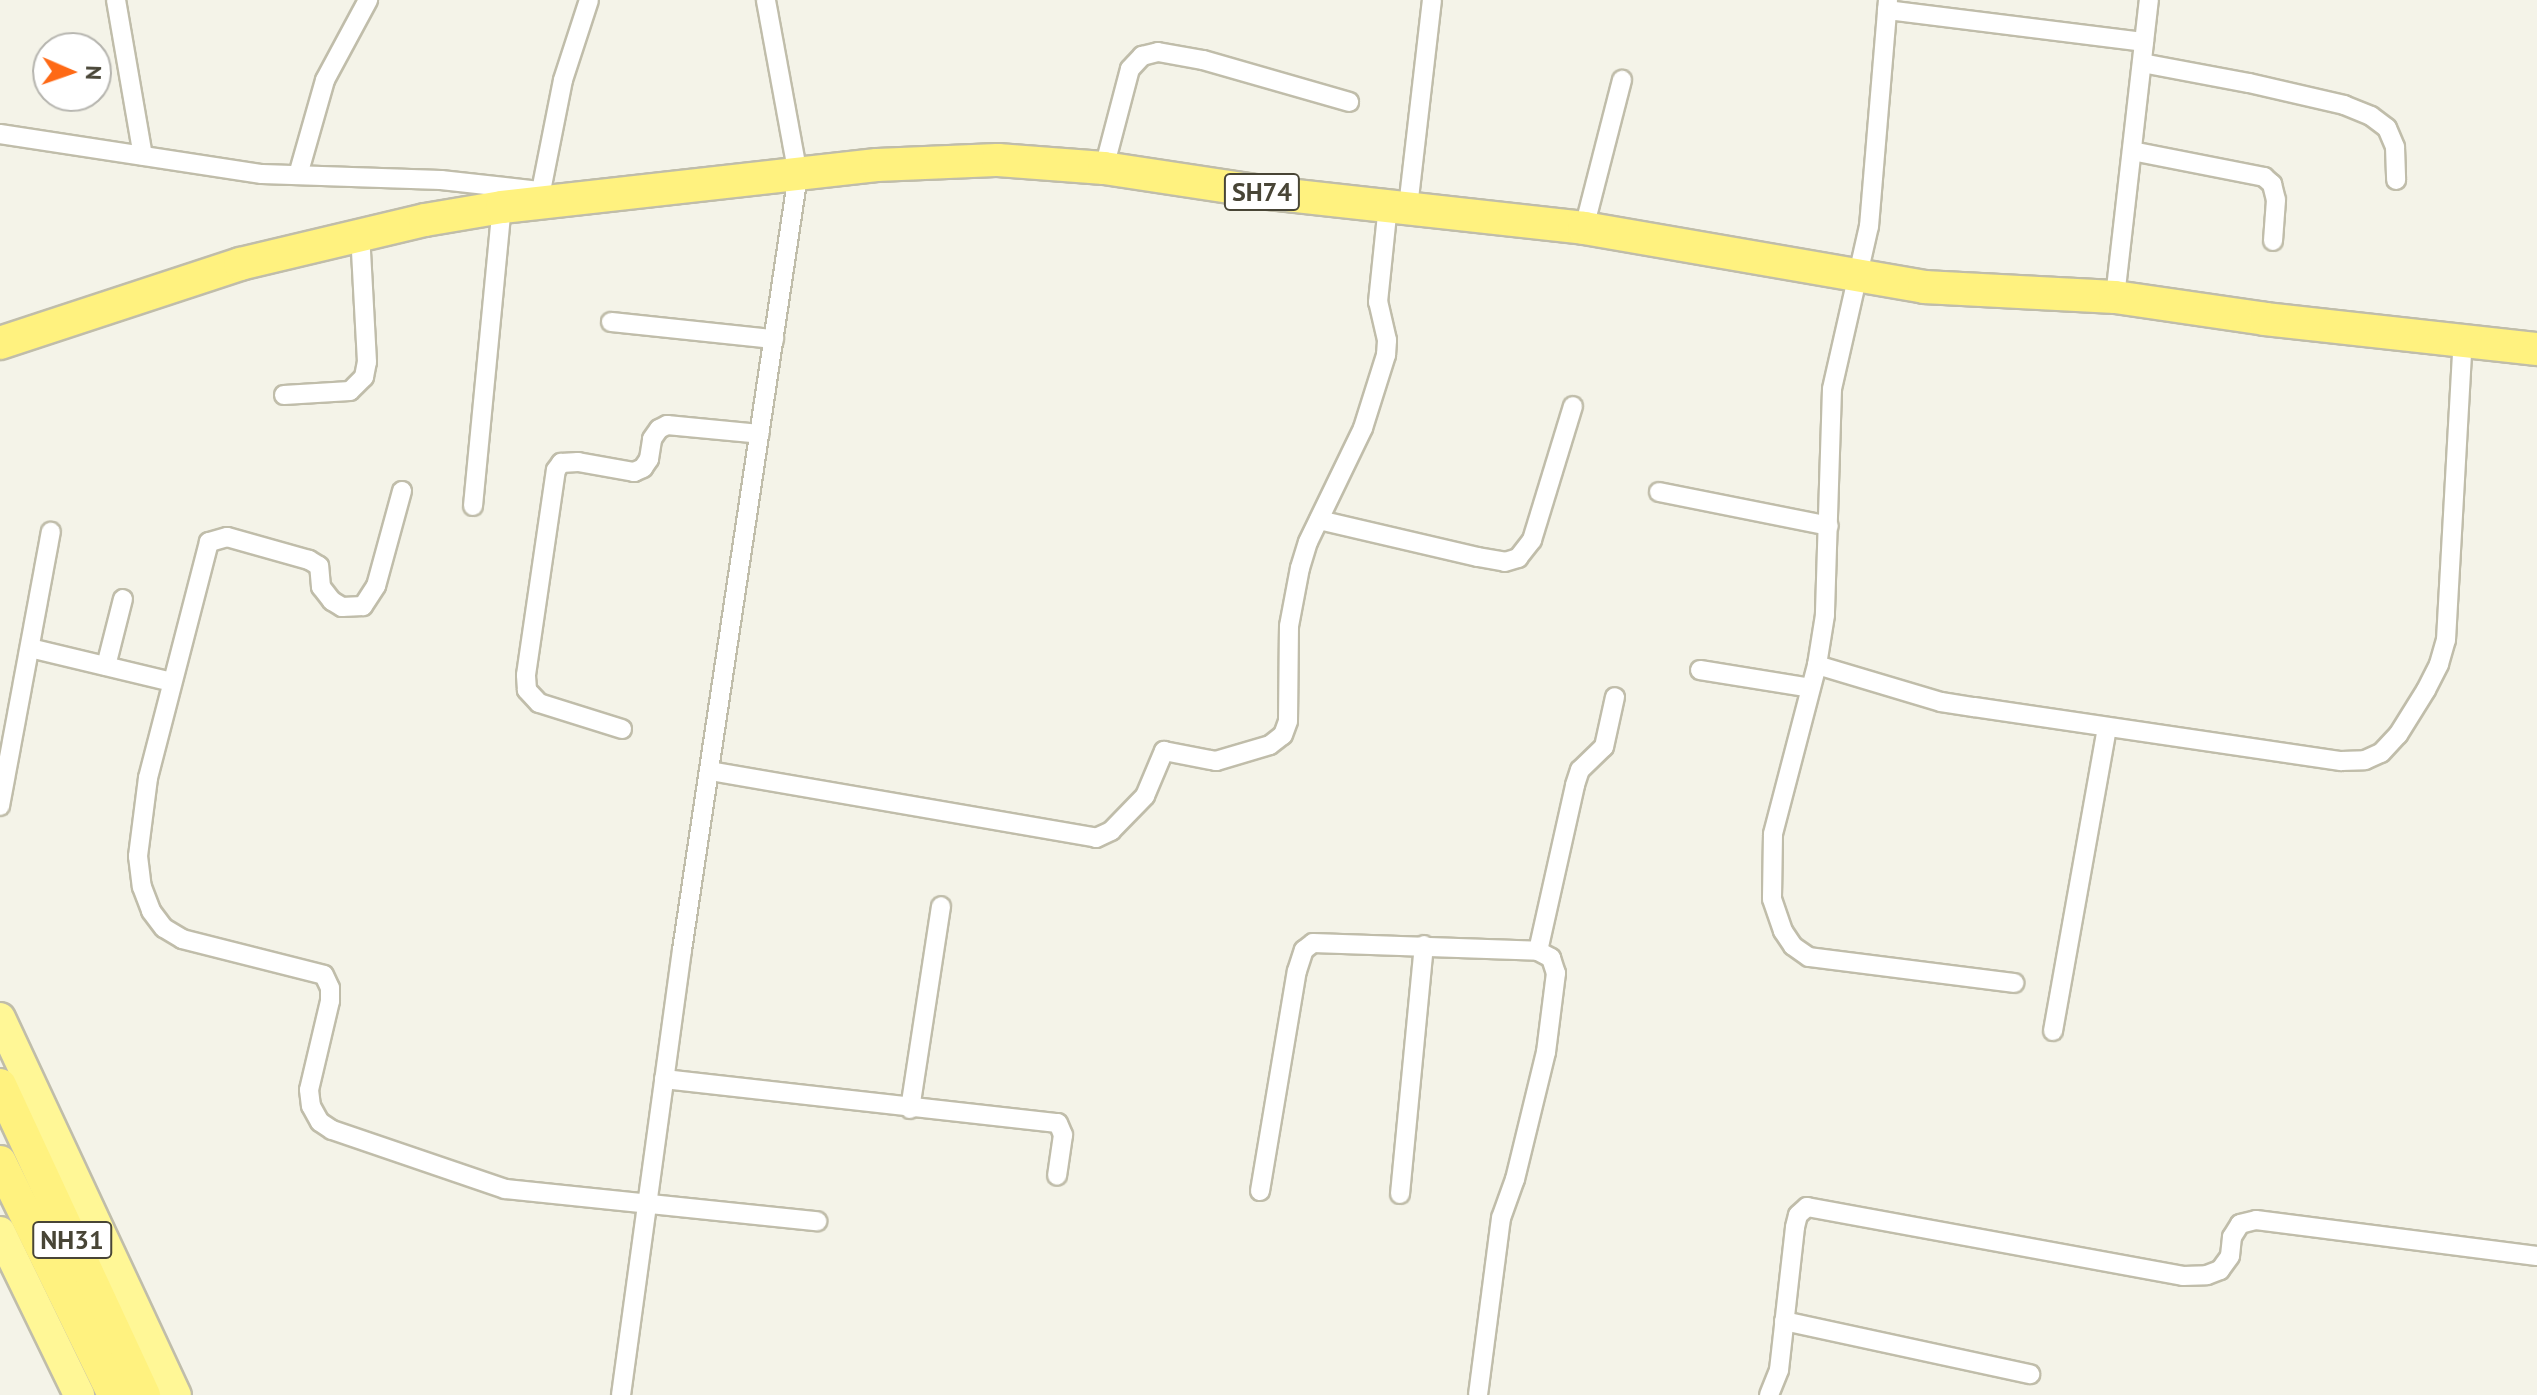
<!DOCTYPE html>
<style>
body{margin:0}
#map{position:relative;width:2537px;height:1395px;overflow:hidden;background:#f4f3e8;font-family:"PT Sans",sans-serif}
div>[style]{position:absolute}
.roads{filter:drop-shadow(2px 0 #c0bdaa) drop-shadow(-2px 0 #c0bdaa) drop-shadow(0 2px #c0bdaa) drop-shadow(0 -2px #c0bdaa)}
.minor>*{height:18px;margin:-9px;padding:0 9px;transform-origin:9px;border-radius:9px;background:#fff}
.primary>*{height:30px;margin:-15px;padding:0 15px;transform-origin:15px;border-radius:15px;background:#fff796}
.trunk>*{height:32px;margin:-16px;padding:0 16px;transform-origin:16px;border-radius:16px;background:#fff27f}
span{translate:-50% -50%;white-space:nowrap;text-align:center;line-height:1.15;-webkit-text-stroke:6px #fff;paint-order:stroke}
.shield-label span{padding:2px 6px;background:#fff;border:2px solid;border-radius:6px;-webkit-text-stroke-width:0}
.shield-label{font-size:26px;color:#484536;font-weight:700}
.north{position:absolute;left:32px;top:32px;width:80px;height:80px;box-sizing:border-box;background:#fff;border:2px solid #b6b5af;border-radius:50%;rotate:92deg;font-size:22px;font-weight:700;line-height:32px;text-align:center;color:#484536}
.north::after{content:'';display:block;margin:auto;width:28px;height:36px;background:#fe6915;clip-path:polygon(50% 0,100% 100%,50% 72%,0 100%)}
</style>
<div id="map">
<div class="roads">
<div class="minor">
<i style="left:116px;top:0;width:158px;rotate:80.2deg"></i>
<i style="left:1888px;top:0;width:227px;rotate:94.8deg"></i>
<i style="left:1869px;top:226px;width:167px;rotate:102.8deg"></i>
<i style="left:1832px;top:389px;width:226px;rotate:91.8deg"></i>
<i style="left:1825px;top:615px;width:51px;rotate:99.1deg"></i>
<i style="left:1817px;top:665px;width:175px;rotate:104.6deg"></i>
<i style="left:1773px;top:834px;width:65px;rotate:90.9deg"></i>
<i style="left:1772px;top:899px;width:34px;rotate:71deg"></i>
<i style="left:1783px;top:931px;width:18px;rotate:56deg"></i>
<i style="left:1793px;top:946px;width:19px;rotate:35deg"></i>
<i style="left:1809px;top:957px;width:207px;rotate:7.2deg"></i>
<i style="left:1887px;top:10px;width:259px;rotate:7.1deg"></i>
<i style="left:2142px;top:63px;width:109px;rotate:10.6deg"></i>
<i style="left:2249px;top:83px;width:98px;rotate:13deg"></i>
<i style="left:2344px;top:105px;width:29px;rotate:22deg"></i>
<i style="left:2371px;top:116px;width:20px;rotate:37deg"></i>
<i style="left:2387px;top:128px;width:21px;rotate:67deg"></i>
<i style="left:2395px;top:147px;width:33px;rotate:88deg"></i>
<i style="left:0;top:134px;width:265px;rotate:8.7deg"></i>
<i style="left:262px;top:174px;width:179px;rotate:1.9deg"></i>
<i style="left:441px;top:180px;width:101px;rotate:6.3deg"></i>
<i style="left:2132px;top:151px;width:135px;rotate:11.1deg"></i>
<i style="left:2264px;top:177px;width:11px;rotate:41deg"></i>
<i style="left:2272px;top:184px;width:16px;rotate:76deg"></i>
<i style="left:2276px;top:200px;width:41px;rotate:94.2deg"></i>
<i style="left:1104px;top:168px;width:102px;rotate:-75.3deg"></i>
<i style="left:1130px;top:69px;width:18px;rotate:-47deg"></i>
<i style="left:1142px;top:56px;width:16px;rotate:-14deg"></i>
<i style="left:1158px;top:52px;width:46px;rotate:10.1deg"></i>
<i style="left:1203px;top:60px;width:152px;rotate:16deg"></i>
<i style="left:298px;top:175px;width:99px;rotate:-74.1deg"></i>
<i style="left:325px;top:80px;width:91px;rotate:-61.7deg"></i>
<i style="left:541px;top:191px;width:113px;rotate:-78.8deg"></i>
<i style="left:563px;top:80px;width:84px;rotate:-72deg"></i>
<i style="left:1408px;top:207px;width:208px;rotate:-83.4deg"></i>
<i style="left:1584px;top:228px;width:153px;rotate:-75.6deg"></i>
<i style="left:2115px;top:297px;width:299px;rotate:-83.5deg"></i>
<i style="left:611px;top:322px;width:164px;rotate:6deg"></i>
<i style="left:284px;top:395px;width:66px;rotate:-3.5deg"></i>
<i style="left:350px;top:391px;width:20px;rotate:-45deg"></i>
<i style="left:364px;top:377px;width:15px;rotate:-79deg"></i>
<i style="left:367px;top:362px;width:128px;rotate:-93.1deg"></i>
<i style="left:402px;top:491px;width:98px;rotate:105.3deg"></i>
<i style="left:376px;top:586px;width:24px;rotate:123deg"></i>
<i style="left:363px;top:606px;width:21px;rotate:177deg"></i>
<i style="left:342px;top:607px;width:12px;rotate:-149deg"></i>
<i style="left:332px;top:601px;width:18px;rotate:-128deg"></i>
<i style="left:321px;top:587px;width:21px;rotate:-95deg"></i>
<i style="left:319px;top:566px;width:12px;rotate:-149deg"></i>
<i style="left:309px;top:560px;width:85px;rotate:-164.3deg"></i>
<i style="left:227px;top:537px;width:19px;rotate:164deg"></i>
<i style="left:209px;top:542px;width:244px;rotate:104.5deg"></i>
<i style="left:148px;top:778px;width:79px;rotate:97.3deg"></i>
<i style="left:138px;top:856px;width:31px;rotate:83deg"></i>
<i style="left:142px;top:887px;width:26px;rotate:69deg"></i>
<i style="left:151px;top:911px;width:21px;rotate:53deg"></i>
<i style="left:164px;top:928px;width:21px;rotate:31deg"></i>
<i style="left:182px;top:939px;width:146px;rotate:14.2deg"></i>
<i style="left:324px;top:975px;width:14px;rotate:65deg"></i>
<i style="left:330px;top:988px;width:13px;rotate:90deg"></i>
<i style="left:330px;top:1001px;width:91px;rotate:103.3deg"></i>
<i style="left:309px;top:1090px;width:16px;rotate:83deg"></i>
<i style="left:311px;top:1106px;width:18px;rotate:61deg"></i>
<i style="left:320px;top:1122px;width:14px;rotate:34deg"></i>
<i style="left:332px;top:1130px;width:183px;rotate:18.8deg"></i>
<i style="left:505px;top:1189px;width:314px;rotate:5.9deg"></i>
<i style="left:1659px;top:492px;width:173px;rotate:11.3deg"></i>
<i style="left:473px;top:506px;width:300px;rotate:-84.5deg"></i>
<i style="left:1319px;top:520px;width:163px;rotate:13.1deg"></i>
<i style="left:1478px;top:557px;width:27px;rotate:10deg"></i>
<i style="left:1505px;top:562px;width:14px;rotate:-17deg"></i>
<i style="left:1518px;top:558px;width:23px;rotate:-52deg"></i>
<i style="left:1532px;top:540px;width:140px;rotate:-73deg"></i>
<i style="left:30px;top:648px;width:146px;rotate:13.5deg"></i>
<i style="left:1817px;top:665px;width:129px;rotate:16.6deg"></i>
<i style="left:1941px;top:702px;width:33px;rotate:9deg"></i>
<i style="left:1974px;top:707px;width:371px;rotate:8.4deg"></i>
<i style="left:2341px;top:761px;width:24px;rotate:-2deg"></i>
<i style="left:2365px;top:760px;width:17px;rotate:-24deg"></i>
<i style="left:2381px;top:753px;width:25px;rotate:-47deg"></i>
<i style="left:2398px;top:735px;width:53px;rotate:-58.1deg"></i>
<i style="left:2426px;top:690px;width:29px;rotate:-63deg"></i>
<i style="left:2439px;top:664px;width:25px;rotate:-74deg"></i>
<i style="left:2446px;top:640px;width:301px;rotate:-86.8deg"></i>
<i style="left:106px;top:666px;width:69px;rotate:-75.8deg"></i>
<i style="left:1700px;top:670px;width:112px;rotate:9.2deg"></i>
<i style="left:622px;top:729px;width:87px;rotate:-162.6deg"></i>
<i style="left:539px;top:703px;width:18px;rotate:-133deg"></i>
<i style="left:527px;top:690px;width:15px;rotate:-94deg"></i>
<i style="left:526px;top:675px;width:207px;rotate:-81.7deg"></i>
<i style="left:556px;top:470px;width:9px;rotate:-54deg"></i>
<i style="left:561px;top:463px;width:17px;rotate:-3deg"></i>
<i style="left:578px;top:462px;width:57px;rotate:10.1deg"></i>
<i style="left:634px;top:472px;width:10px;rotate:-24deg"></i>
<i style="left:643px;top:468px;width:11px;rotate:-56deg"></i>
<i style="left:649px;top:459px;width:20px;rotate:-81deg"></i>
<i style="left:652px;top:439px;width:12px;rotate:-55deg"></i>
<i style="left:659px;top:429px;width:9px;rotate:-27deg"></i>
<i style="left:667px;top:425px;width:93px;rotate:5.5deg"></i>
<i style="left:710px;top:771px;width:392px;rotate:9.8deg"></i>
<i style="left:1096px;top:838px;width:17px;rotate:-25deg"></i>
<i style="left:1111px;top:831px;width:49px;rotate:-45.8deg"></i>
<i style="left:1145px;top:796px;width:49px;rotate:-67.1deg"></i>
<i style="left:1164px;top:751px;width:53px;rotate:10.9deg"></i>
<i style="left:1216px;top:761px;width:56px;rotate:-16.5deg"></i>
<i style="left:1270px;top:745px;width:16px;rotate:-38deg"></i>
<i style="left:1283px;top:735px;width:15px;rotate:-70deg"></i>
<i style="left:1288px;top:721px;width:95px;rotate:-89.4deg"></i>
<i style="left:1289px;top:626px;width:59px;rotate:-79.3deg"></i>
<i style="left:1300px;top:568px;width:27px;rotate:-73deg"></i>
<i style="left:1308px;top:542px;width:127px;rotate:-64.2deg"></i>
<i style="left:1363px;top:428px;width:77px;rotate:-72.5deg"></i>
<i style="left:1386px;top:355px;width:15px;rotate:-86deg"></i>
<i style="left:1387px;top:340px;width:39px;rotate:-103deg"></i>
<i style="left:1378px;top:302px;width:97px;rotate:-84.1deg"></i>
<i style="left:0;top:806px;width:279px;rotate:-79.5deg"></i>
<i style="left:1538px;top:951px;width:170px;rotate:-77.4deg"></i>
<i style="left:1575px;top:785px;width:16px;rotate:-72deg"></i>
<i style="left:1580px;top:770px;width:33px;rotate:-44deg"></i>
<i style="left:1604px;top:747px;width:51px;rotate:-77.6deg"></i>
<i style="left:2053px;top:1031px;width:308px;rotate:-79.9deg"></i>
<i style="left:664px;top:1079px;width:396px;rotate:6.4deg"></i>
<i style="left:1058px;top:1123px;width:13px;rotate:67deg"></i>
<i style="left:1063px;top:1135px;width:41px;rotate:98.3deg"></i>
<i style="left:910px;top:1109px;width:205px;rotate:-81.3deg"></i>
<i style="left:1260px;top:1191px;width:223px;rotate:-80.5deg"></i>
<i style="left:1297px;top:971px;width:22px;rotate:-72deg"></i>
<i style="left:1304px;top:950px;width:11px;rotate:-38deg"></i>
<i style="left:1313px;top:943px;width:225px;rotate:2deg"></i>
<i style="left:1538px;top:951px;width:15px;rotate:28deg"></i>
<i style="left:1551px;top:958px;width:16px;rotate:72deg"></i>
<i style="left:1556px;top:973px;width:80px;rotate:97.2deg"></i>
<i style="left:1546px;top:1052px;width:131px;rotate:103.7deg"></i>
<i style="left:1515px;top:1179px;width:41px;rotate:109.7deg"></i>
<i style="left:1501px;top:1218px;width:178px;rotate:97.4deg"></i>
<i style="left:1400px;top:1194px;width:250px;rotate:-84.5deg"></i>
<i style="left:1784px;top:1321px;width:252px;rotate:12.2deg"></i>
<i style="left:621px;top:1395px;width:449px;rotate:-82.2deg"></i>
<i style="left:682px;top:950px;width:784px;rotate:-81.49deg"></i>
<i style="left:798px;top:175px;width:178px;rotate:-100.4deg"></i>
<i style="left:1769px;top:1395px;width:27px;rotate:-68deg"></i>
<i style="left:1779px;top:1370px;width:144px;rotate:-83.6deg"></i>
<i style="left:1795px;top:1227px;width:12px;rotate:-76deg"></i>
<i style="left:1798px;top:1215px;width:12px;rotate:-42deg"></i>
<i style="left:1807px;top:1207px;width:382px;rotate:10.4deg"></i>
<i style="left:2183px;top:1276px;width:24px;rotate:-2deg"></i>
<i style="left:2207px;top:1275px;width:14px;rotate:-21deg"></i>
<i style="left:2220px;top:1270px;width:17px;rotate:-54deg"></i>
<i style="left:2230px;top:1256px;width:19px;rotate:-84deg"></i>
<i style="left:2232px;top:1237px;width:15px;rotate:-58deg"></i>
<i style="left:2240px;top:1224px;width:16px;rotate:-14deg"></i>
<i style="left:2256px;top:1220px;width:283px;rotate:7.3deg"></i>
</div>
<div class="primary">
<i style="left:0;top:1018px;width:416px;rotate:65deg"></i>
<i style="left:0;top:1232px;width:181px;rotate:64.1deg"></i>
</div>
<div class="trunk">
<i style="left:0;top:343px;width:253px;rotate:-18.2deg"></i>
<i style="left:240px;top:264px;width:190px;rotate:-13.4deg"></i>
<i style="left:425px;top:220px;width:78px;rotate:-9.6deg"></i>
<i style="left:502px;top:207px;width:377px;rotate:-6.4deg"></i>
<i style="left:877px;top:165px;width:121px;rotate:-2.4deg"></i>
<i style="left:998px;top:160px;width:106px;rotate:4.3deg"></i>
<i style="left:1104px;top:168px;width:167px;rotate:8.6deg"></i>
<i style="left:1269px;top:193px;width:317px;rotate:6.3deg"></i>
<i style="left:1584px;top:228px;width:345px;rotate:9.8deg"></i>
<i style="left:1924px;top:287px;width:191px;rotate:3deg"></i>
<i style="left:2115px;top:297px;width:152px;rotate:8.3deg"></i>
<i style="left:2265px;top:319px;width:274px;rotate:6.3deg"></i>
<i style="left:0;top:1085px;width:342px;rotate:65.1deg"></i>
<i style="left:0;top:1162px;width:259px;rotate:63.9deg"></i>
</div>
</div>
<div class="shield-label">
<span style="left:1262px;top:192px">SH74</span>
<span style="left:72px;top:1240px">NH31</span>
</div>
<div class="north">N</div>
</div>
